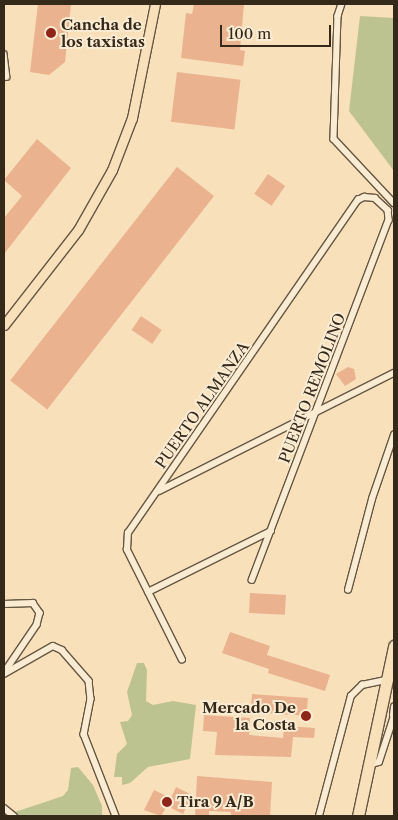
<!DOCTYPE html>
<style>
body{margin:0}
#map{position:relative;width:398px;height:820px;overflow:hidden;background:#f8e0bb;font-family:"Libre Caslon Text",serif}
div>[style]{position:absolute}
.green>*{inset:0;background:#bdc291}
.building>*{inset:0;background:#eab28e;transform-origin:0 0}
.roads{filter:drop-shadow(1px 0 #665742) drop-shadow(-1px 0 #665742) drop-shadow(0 1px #665742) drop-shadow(0 -1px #665742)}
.street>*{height:5.5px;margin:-2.75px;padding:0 2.75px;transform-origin:2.75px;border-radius:2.75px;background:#faebd3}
.primary>*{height:9px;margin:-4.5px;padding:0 4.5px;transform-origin:4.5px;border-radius:4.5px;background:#f8e0bb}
.highway>*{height:11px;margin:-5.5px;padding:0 5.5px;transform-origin:5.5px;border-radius:5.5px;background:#f8e0bb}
.dots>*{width:14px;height:14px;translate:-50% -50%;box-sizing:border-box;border:2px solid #faebd3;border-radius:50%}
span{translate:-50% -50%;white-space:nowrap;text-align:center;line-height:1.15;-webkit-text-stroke:4px #faebd3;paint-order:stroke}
.poi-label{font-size:15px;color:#35291a;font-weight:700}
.left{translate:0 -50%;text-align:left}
.right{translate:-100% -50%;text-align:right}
.street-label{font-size:15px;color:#35291a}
.frame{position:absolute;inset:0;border:5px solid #35291a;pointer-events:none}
.scale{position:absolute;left:220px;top:25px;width:111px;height:22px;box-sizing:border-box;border:2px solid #35291a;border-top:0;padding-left:6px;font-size:15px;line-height:18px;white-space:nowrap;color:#35291a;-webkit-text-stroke:4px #faebd3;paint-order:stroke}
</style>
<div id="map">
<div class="green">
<i style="clip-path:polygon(360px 16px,394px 18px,394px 171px,349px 111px)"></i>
<i style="clip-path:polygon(137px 663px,144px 663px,147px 670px,146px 701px,153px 705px,173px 701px,196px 705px,190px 759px,148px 767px,130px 783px,122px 785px,122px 777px,114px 777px,117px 754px,127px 744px,120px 722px,128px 721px,132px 715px,127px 692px)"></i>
<i style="clip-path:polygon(78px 767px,93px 785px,102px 806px,102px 816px,17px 816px,15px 812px,63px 796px,68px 790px,71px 768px)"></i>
</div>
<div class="building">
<i style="clip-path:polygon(38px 4px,71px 4px,65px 62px,49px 75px,30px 72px)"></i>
<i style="clip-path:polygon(194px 4px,244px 4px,240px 50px,245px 51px,243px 66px,181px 58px,186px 13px,192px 14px)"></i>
<i style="left:177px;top:72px;width:64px;height:50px;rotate:7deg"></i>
<i style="clip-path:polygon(37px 139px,71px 168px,4px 254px,4px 218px,22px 196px,4px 180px)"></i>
<i style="left:177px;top:167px;width:47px;height:271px;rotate:38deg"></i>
<i style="left:268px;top:174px;width:21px;height:24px;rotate:35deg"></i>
<i style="left:141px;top:316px;width:25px;height:17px;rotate:34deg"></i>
<i style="clip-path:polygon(348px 367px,354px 369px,356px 379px,345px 386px,336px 374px)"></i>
<i style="left:250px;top:593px;width:36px;height:20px;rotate:3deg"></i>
<i style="clip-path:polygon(230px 632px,270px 646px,267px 655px,330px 675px,325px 691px,268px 673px,269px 669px,222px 653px)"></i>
<i style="left:252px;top:694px;width:56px;height:18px;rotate:4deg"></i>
<i style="clip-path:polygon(204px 715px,250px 718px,249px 735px,283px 738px,284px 726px,315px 728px,314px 738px,293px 737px,291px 757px,215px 755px,217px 732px,203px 731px)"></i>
<i style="clip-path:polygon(197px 776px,272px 782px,270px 816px,231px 816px,231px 812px,209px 811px,209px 816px,195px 816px)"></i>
<i style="clip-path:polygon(176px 787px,192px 795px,183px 814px,167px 806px,161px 816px,144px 810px,154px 790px,171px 798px)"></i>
</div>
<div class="roads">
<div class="street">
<i style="left:342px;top:4px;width:13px;rotate:108deg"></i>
<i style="left:338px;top:16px;width:123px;rotate:91.9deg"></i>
<i style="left:334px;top:139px;width:88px;rotate:46.8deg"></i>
<i style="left:4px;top:54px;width:23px;rotate:83deg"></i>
<i style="left:159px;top:491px;width:263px;rotate:-26.7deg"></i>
<i style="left:348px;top:590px;width:94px;rotate:-75.2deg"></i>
<i style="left:372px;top:499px;width:68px;rotate:-71deg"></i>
<i style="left:148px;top:592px;width:137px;rotate:-26.4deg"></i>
<i style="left:4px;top:604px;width:29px;rotate:-2deg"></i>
<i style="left:33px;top:603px;width:12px;rotate:55deg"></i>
<i style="left:40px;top:613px;width:12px;rotate:104deg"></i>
<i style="left:37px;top:625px;width:57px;rotate:124.2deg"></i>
<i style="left:182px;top:660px;width:123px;rotate:-116.6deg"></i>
<i style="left:127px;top:550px;width:17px;rotate:-87deg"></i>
<i style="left:128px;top:533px;width:405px;rotate:-55.4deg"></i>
<i style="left:358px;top:200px;width:7px;rotate:-27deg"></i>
<i style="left:364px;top:197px;width:11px;rotate:5deg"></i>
<i style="left:375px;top:198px;width:18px;rotate:43deg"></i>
<i style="left:388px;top:210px;width:10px;rotate:84deg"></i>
<i style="left:389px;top:220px;width:385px;rotate:110.8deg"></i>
<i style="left:4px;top:674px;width:56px;rotate:-29.7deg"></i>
<i style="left:53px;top:646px;width:10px;rotate:24deg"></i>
<i style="left:62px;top:650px;width:41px;rotate:48.9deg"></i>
<i style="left:89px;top:681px;width:18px;rotate:84deg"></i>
<i style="left:91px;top:699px;width:36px;rotate:101deg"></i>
<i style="left:84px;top:734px;width:88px;rotate:68.7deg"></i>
<i style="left:393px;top:715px;width:8px;rotate:-83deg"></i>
<i style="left:369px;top:765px;width:10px;rotate:-17deg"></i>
<i style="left:379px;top:762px;width:48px;rotate:-71.9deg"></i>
<i style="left:4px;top:808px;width:13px;rotate:39deg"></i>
<i style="left:319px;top:816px;width:124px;rotate:-75.1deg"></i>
<i style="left:351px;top:696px;width:16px;rotate:-45deg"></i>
<i style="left:362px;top:685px;width:25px;rotate:-12deg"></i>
</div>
<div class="primary">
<i style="left:4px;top:325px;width:120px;rotate:-52.1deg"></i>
<i style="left:78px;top:230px;width:69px;rotate:-60.5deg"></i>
<i style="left:112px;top:170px;width:56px;rotate:-69deg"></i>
<i style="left:132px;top:118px;width:116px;rotate:-78.6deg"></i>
</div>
<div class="highway">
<i style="left:358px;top:816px;width:174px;rotate:-78deg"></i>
</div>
</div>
<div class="dots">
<i style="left:51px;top:33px;background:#8f2418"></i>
<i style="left:306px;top:716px;background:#8f2418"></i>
<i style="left:167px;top:802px;background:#8f2418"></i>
</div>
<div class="poi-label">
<span class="left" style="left:61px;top:33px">Cancha de<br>los taxistas</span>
<span class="right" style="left:296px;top:716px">Mercado De<br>la Costa</span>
<span class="left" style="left:177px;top:802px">Tira 9 A/B</span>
</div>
<div class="street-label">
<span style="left:312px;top:388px;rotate:-69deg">PUERTO REMOLINO</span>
<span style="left:202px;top:405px;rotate:-55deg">PUERTO ALMANZA</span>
</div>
<div class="frame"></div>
<div class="scale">100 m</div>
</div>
